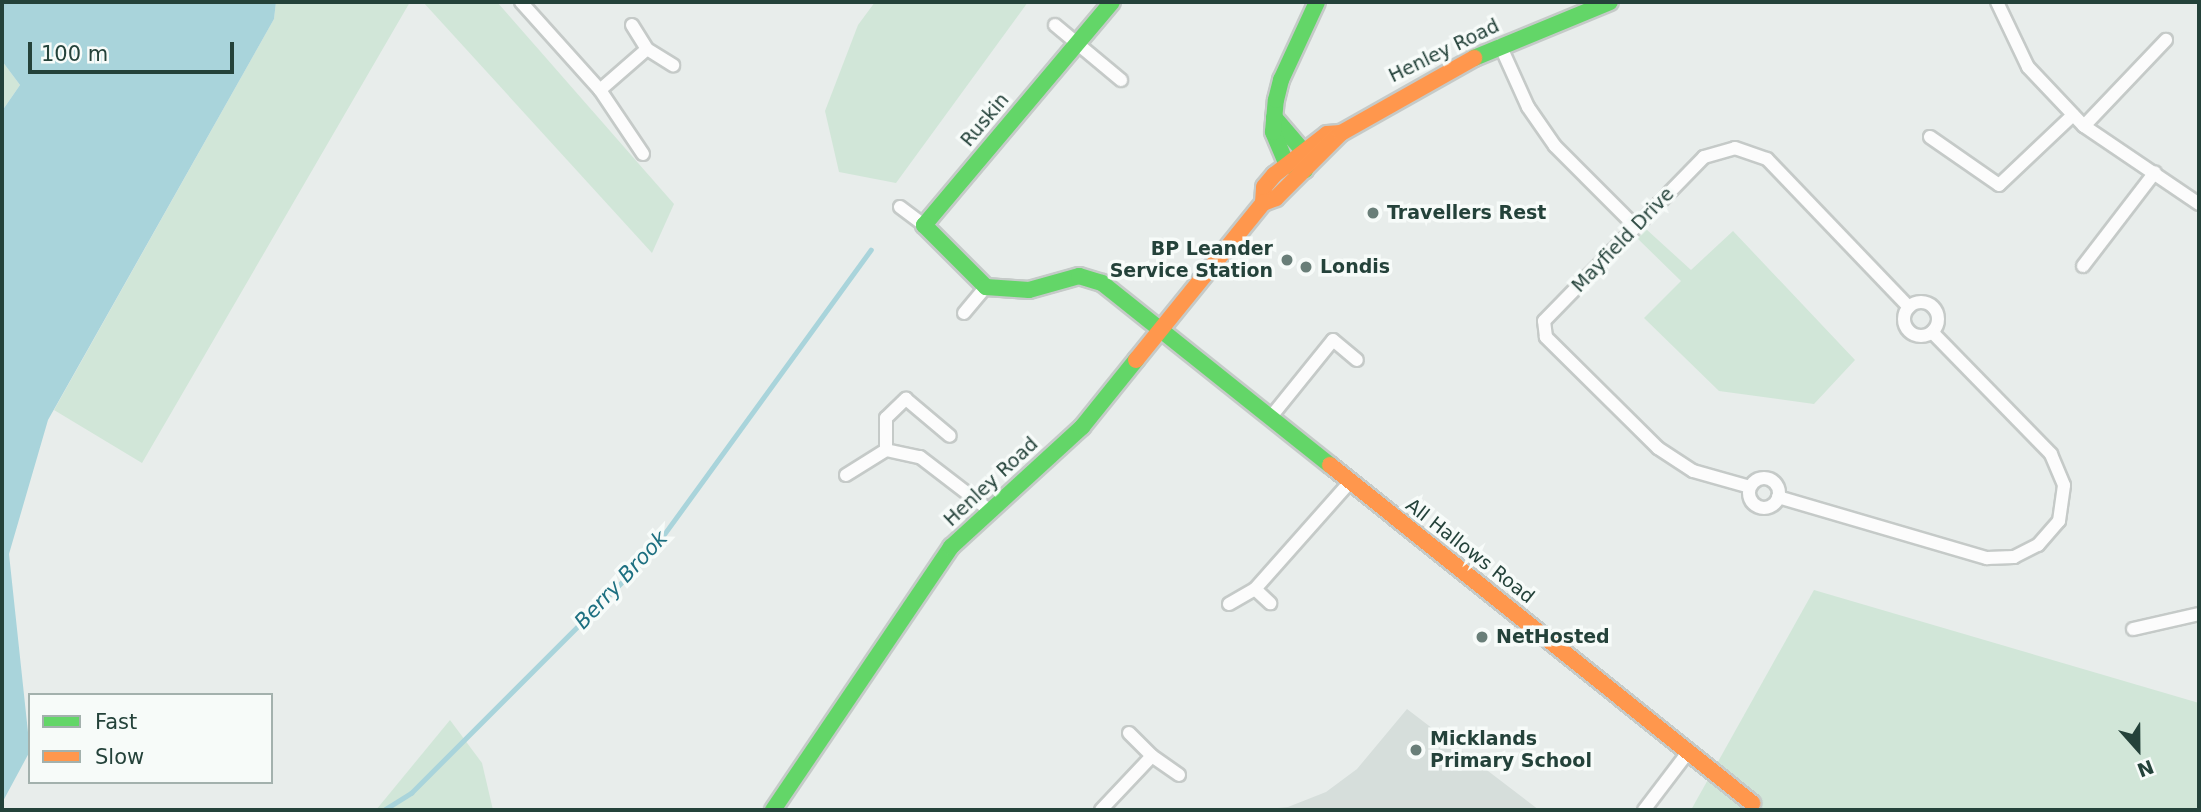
<!DOCTYPE html>
<style>
body{margin:0}
#map{position:relative;width:2201px;height:812px;overflow:hidden;background:#e8edeb;font-family:"DejaVu Sans",sans-serif}
div>[style]{position:absolute}
.built>*{inset:0;background:#d6dedb}
.green>*{inset:0;background:#d1e6d8}
.water>*{inset:0;background:#a9d4db}
.stream>*{height:4.5px;margin:-2.25px;padding:0 2.25px;transform-origin:2.25px;border-radius:2.25px;background:#a9d4db}
.roads{filter:drop-shadow(2px 0 #c5cac8) drop-shadow(-2px 0 #c5cac8) drop-shadow(0 2px #c5cac8) drop-shadow(0 -2px #c5cac8)}
.street>*{height:12px;margin:-6px;padding:0 6px;transform-origin:6px;border-radius:6px;background:#fcfcfc}
.street>.ring{margin:-6px;padding:0;box-sizing:content-box;background:none;border:12px solid #fcfcfc;border-radius:50%}
.fast>*{height:16px;margin:-8px;padding:0 8px;transform-origin:8px;border-radius:8px;background:#63d668}
.slow>*{height:16px;margin:-8px;padding:0 8px;transform-origin:8px;border-radius:8px;background:#ff974d}
.dots>*{width:19px;height:19px;translate:-50% -50%;box-sizing:border-box;border:4px solid #f7fbf9;border-radius:50%}
span{translate:-50% -50%;white-space:nowrap;text-align:center;line-height:1.15;-webkit-text-stroke:7px #f7fbf9;paint-order:stroke}
.street-label{font-size:19px;color:#24423a}
.poi-label{font-size:19px;color:#24423a;font-weight:700}
.left{translate:0 -50%;text-align:left}
.right{translate:-100% -50%;text-align:right}
.water-label{font-size:21px;color:#1c6f80;font-style:italic}
.frame{position:absolute;inset:0;border:4px solid #24423a;pointer-events:none}
.legend{position:absolute;left:28px;top:693px;width:245px;height:91px;box-sizing:border-box;background:#f7fbf9;border:2px solid #a3b1ad;margin:0;padding:9px 12px;list-style:none;font-size:21px;color:#24423a}
.legend li{display:flex;align-items:center;gap:14px;height:35px}
.legend b{width:35px;border:2px solid #a3b1ad}
.north{position:absolute;left:2103px;top:714px;width:70px;height:70px;-webkit-text-stroke:5px #f7fbf9;paint-order:stroke;rotate:159deg;font-size:19px;font-weight:700;line-height:28px;text-align:center;color:#24423a}
.north::after{content:'';display:block;margin:auto;width:24px;height:32px;background:#24423a;clip-path:polygon(50% 0,100% 100%,50% 72%,0 100%)}
.scale{position:absolute;left:28px;top:42px;width:206px;height:32px;box-sizing:border-box;border:4px solid #24423a;border-top:0;padding-left:9px;font-size:21px;line-height:24px;white-space:nowrap;color:#24423a;-webkit-text-stroke:5px #f7fbf9;paint-order:stroke}
</style>
<div id="map">
<div class="built">
<i style="clip-path:polygon(1407px 709px,1539px 810px,1256px 810px,1288px 807px,1326px 792px,1357px 769px)"></i>
</div>
<div class="green">
<i style="clip-path:polygon(276px 2px,410px 2px,142px 463px,54px 410px,274px 19px)"></i>
<i style="clip-path:polygon(423px 2px,497px 2px,674px 204px,652px 253px)"></i>
<i style="clip-path:polygon(875px 2px,1028px 2px,896px 183px,839px 172px,825px 111px,858px 25px)"></i>
<i style="clip-path:polygon(2px 61px,20px 85px,2px 111px)"></i>
<i style="clip-path:polygon(1646px 229px,1691px 270px,1733px 231px,1855px 360px,1814px 404px,1719px 391px,1644px 318px,1681px 281px,1637px 238px)"></i>
<i style="clip-path:polygon(1814px 590px,2199px 703px,2199px 810px,1691px 810px)"></i>
<i style="clip-path:polygon(450px 720px,482px 763px,493px 810px,376px 810px)"></i>
</div>
<div class="water">
<i style="clip-path:polygon(2px 2px,276px 2px,274px 19px,48px 420px,9px 554px,30px 751px,2px 803px,2px 111px,20px 85px,2px 61px)"></i>
</div>
<div class="stream">
<i style="left:384px;top:810px;width:32px;rotate:-32deg"></i>
<i style="left:411px;top:793px;width:337px;rotate:-45deg"></i>
<i style="left:649px;top:555px;width:377px;rotate:-54deg"></i>
</div>
<div class="roads">
<div class="street">
<i style="left:521px;top:2px;width:118px;rotate:48.1deg"></i>
<i style="left:600px;top:90px;width:77px;rotate:56.1deg"></i>
<i style="left:1997px;top:2px;width:72px;rotate:64.5deg"></i>
<i style="left:2028px;top:67px;width:81px;rotate:46.5deg"></i>
<i style="left:2084px;top:126px;width:139px;rotate:34.1deg"></i>
<i style="left:632px;top:25px;width:28px;rotate:58deg"></i>
<i style="left:1055px;top:25px;width:86px;rotate:39.8deg"></i>
<i style="left:1500px;top:45px;width:68px;rotate:65.7deg"></i>
<i style="left:1528px;top:107px;width:47px;rotate:55.3deg"></i>
<i style="left:1555px;top:146px;width:113px;rotate:45deg"></i>
<i style="left:600px;top:90px;width:62px;rotate:-41.1deg"></i>
<i style="left:647px;top:49px;width:31px;rotate:32deg"></i>
<i style="left:2084px;top:126px;width:119px;rotate:-46.4deg"></i>
<i style="left:1930px;top:137px;width:84px;rotate:34.8deg"></i>
<i style="left:1999px;top:185px;width:102px;rotate:-43.4deg"></i>
<i style="left:900px;top:207px;width:30px;rotate:37deg"></i>
<i style="left:2083px;top:266px;width:118px;rotate:-52.5deg"></i>
<i class="ring" style="left:1904px;top:302px;width:22px;height:22px"></i>
<i style="left:964px;top:313px;width:34px;rotate:-50deg"></i>
<i style="left:1270px;top:418px;width:100px;rotate:-51.1deg"></i>
<i style="left:1333px;top:340px;width:31px;rotate:40deg"></i>
<i style="left:886px;top:450px;width:32px;rotate:-90deg"></i>
<i style="left:886px;top:418px;width:28px;rotate:-44deg"></i>
<i style="left:906px;top:399px;width:57px;rotate:40.1deg"></i>
<i style="left:846px;top:475px;width:47px;rotate:-32deg"></i>
<i style="left:886px;top:450px;width:35px;rotate:12deg"></i>
<i style="left:920px;top:457px;width:87px;rotate:37.5deg"></i>
<i class="ring" style="left:1749px;top:478px;width:18px;height:18px"></i>
<i style="left:1750px;top:487px;width:59px;rotate:-164.3deg"></i>
<i style="left:1693px;top:471px;width:42px;rotate:-146.7deg"></i>
<i style="left:1658px;top:448px;width:158px;rotate:-135.3deg"></i>
<i style="left:1546px;top:337px;width:16px;rotate:-97deg"></i>
<i style="left:1544px;top:321px;width:229px;rotate:-45.7deg"></i>
<i style="left:1704px;top:157px;width:32px;rotate:-16deg"></i>
<i style="left:1735px;top:148px;width:34px;rotate:19deg"></i>
<i style="left:1767px;top:159px;width:205px;rotate:46.2deg"></i>
<i style="left:1778px;top:497px;width:218px;rotate:16.3deg"></i>
<i style="left:1987px;top:558px;width:27px;rotate:-2deg"></i>
<i style="left:2014px;top:557px;width:27px;rotate:-27deg"></i>
<i style="left:2038px;top:545px;width:32px;rotate:-49deg"></i>
<i style="left:2059px;top:521px;width:36px;rotate:-82deg"></i>
<i style="left:2064px;top:485px;width:34px;rotate:-113deg"></i>
<i style="left:2051px;top:454px;width:170px;rotate:-134.3deg"></i>
<i style="left:1255px;top:589px;width:21px;rotate:43deg"></i>
<i style="left:1229px;top:604px;width:30px;rotate:-30deg"></i>
<i style="left:1255px;top:589px;width:142px;rotate:-48.4deg"></i>
<i style="left:2133px;top:629px;width:68px;rotate:-12.8deg"></i>
<i style="left:1129px;top:733px;width:33px;rotate:45deg"></i>
<i style="left:1101px;top:810px;width:74px;rotate:-46.6deg"></i>
<i style="left:1152px;top:756px;width:33px;rotate:35deg"></i>
<i style="left:1644px;top:810px;width:74px;rotate:-52.7deg"></i>
</div>
<div class="fast">
<i style="left:1112px;top:2px;width:292px;rotate:130.1deg"></i>
<i style="left:924px;top:225px;width:88px;rotate:45deg"></i>
<i style="left:986px;top:287px;width:43px;rotate:4deg"></i>
<i style="left:1029px;top:290px;width:52px;rotate:-15.6deg"></i>
<i style="left:1079px;top:276px;width:24px;rotate:17deg"></i>
<i style="left:1102px;top:283px;width:292px;rotate:38.6deg"></i>
<i style="left:1474px;top:58px;width:147px;rotate:-22.4deg"></i>
<i style="left:1274px;top:117px;width:46px;rotate:49.4deg"></i>
<i style="left:1304px;top:152px;width:18px;rotate:87deg"></i>
<i style="left:1305px;top:170px;width:19px;rotate:-164deg"></i>
<i style="left:1287px;top:165px;width:36px;rotate:-113deg"></i>
<i style="left:1273px;top:132px;width:32px;rotate:-85deg"></i>
<i style="left:1276px;top:100px;width:21px;rotate:-76deg"></i>
<i style="left:1281px;top:80px;width:86px;rotate:-65.2deg"></i>
<i style="left:773px;top:810px;width:318px;rotate:-55.9deg"></i>
<i style="left:951px;top:547px;width:178px;rotate:-42.5deg"></i>
<i style="left:1082px;top:427px;width:86px;rotate:-51.1deg"></i>
</div>
<div class="slow">
<i style="left:1263px;top:203px;width:16px;rotate:-86deg"></i>
<i style="left:1264px;top:187px;width:16px;rotate:-50deg"></i>
<i style="left:1274px;top:175px;width:67px;rotate:-37.7deg"></i>
<i style="left:1327px;top:134px;width:14px;rotate:-4deg"></i>
<i style="left:1136px;top:360px;width:202px;rotate:-51deg"></i>
<i style="left:1263px;top:203px;width:14px;rotate:-21deg"></i>
<i style="left:1276px;top:198px;width:92px;rotate:-45deg"></i>
<i style="left:1341px;top:133px;width:153px;rotate:-29.4deg"></i>
<i style="left:1330px;top:465px;width:541px;rotate:38.69deg"></i>
</div>
</div>
<div class="dots">
<i style="left:1373px;top:213px;background:#697e78"></i>
<i style="left:1287px;top:260px;background:#697e78"></i>
<i style="left:1306px;top:267px;background:#697e78"></i>
<i style="left:1482px;top:637px;background:#697e78"></i>
<i style="left:1416px;top:750px;background:#697e78"></i>
</div>
<div class="street-label">
<span style="left:1444px;top:51px;rotate:-26deg">Henley Road</span>
<span style="left:985px;top:120px;rotate:-50deg">Ruskin</span>
<span style="left:1623px;top:240px;rotate:-46deg">Mayfield Drive</span>
<span style="left:991px;top:482px;rotate:-43deg">Henley Road</span>
<span style="left:1470px;top:551px;rotate:38deg">All Hallows Road</span>
</div>
<div class="poi-label">
<span class="left" style="left:1387px;top:213px">Travellers Rest</span>
<span class="right" style="left:1273px;top:260px">BP Leander<br>Service Station</span>
<span class="left" style="left:1320px;top:267px">Londis</span>
<span class="left" style="left:1496px;top:637px">NetHosted</span>
<span class="left" style="left:1430px;top:750px">Micklands<br>Primary School</span>
</div>
<div class="water-label">
<span style="left:621px;top:580px;rotate:-47deg">Berry Brook</span>
</div>
<div class="frame"></div>
<ul class="legend">
<li><b style="height:9px;background:#63d668"></b>Fast</li>
<li><b style="height:9px;background:#ff974d"></b>Slow</li>
</ul>
<div class="north">N</div>
<div class="scale">100 m</div>
</div>
